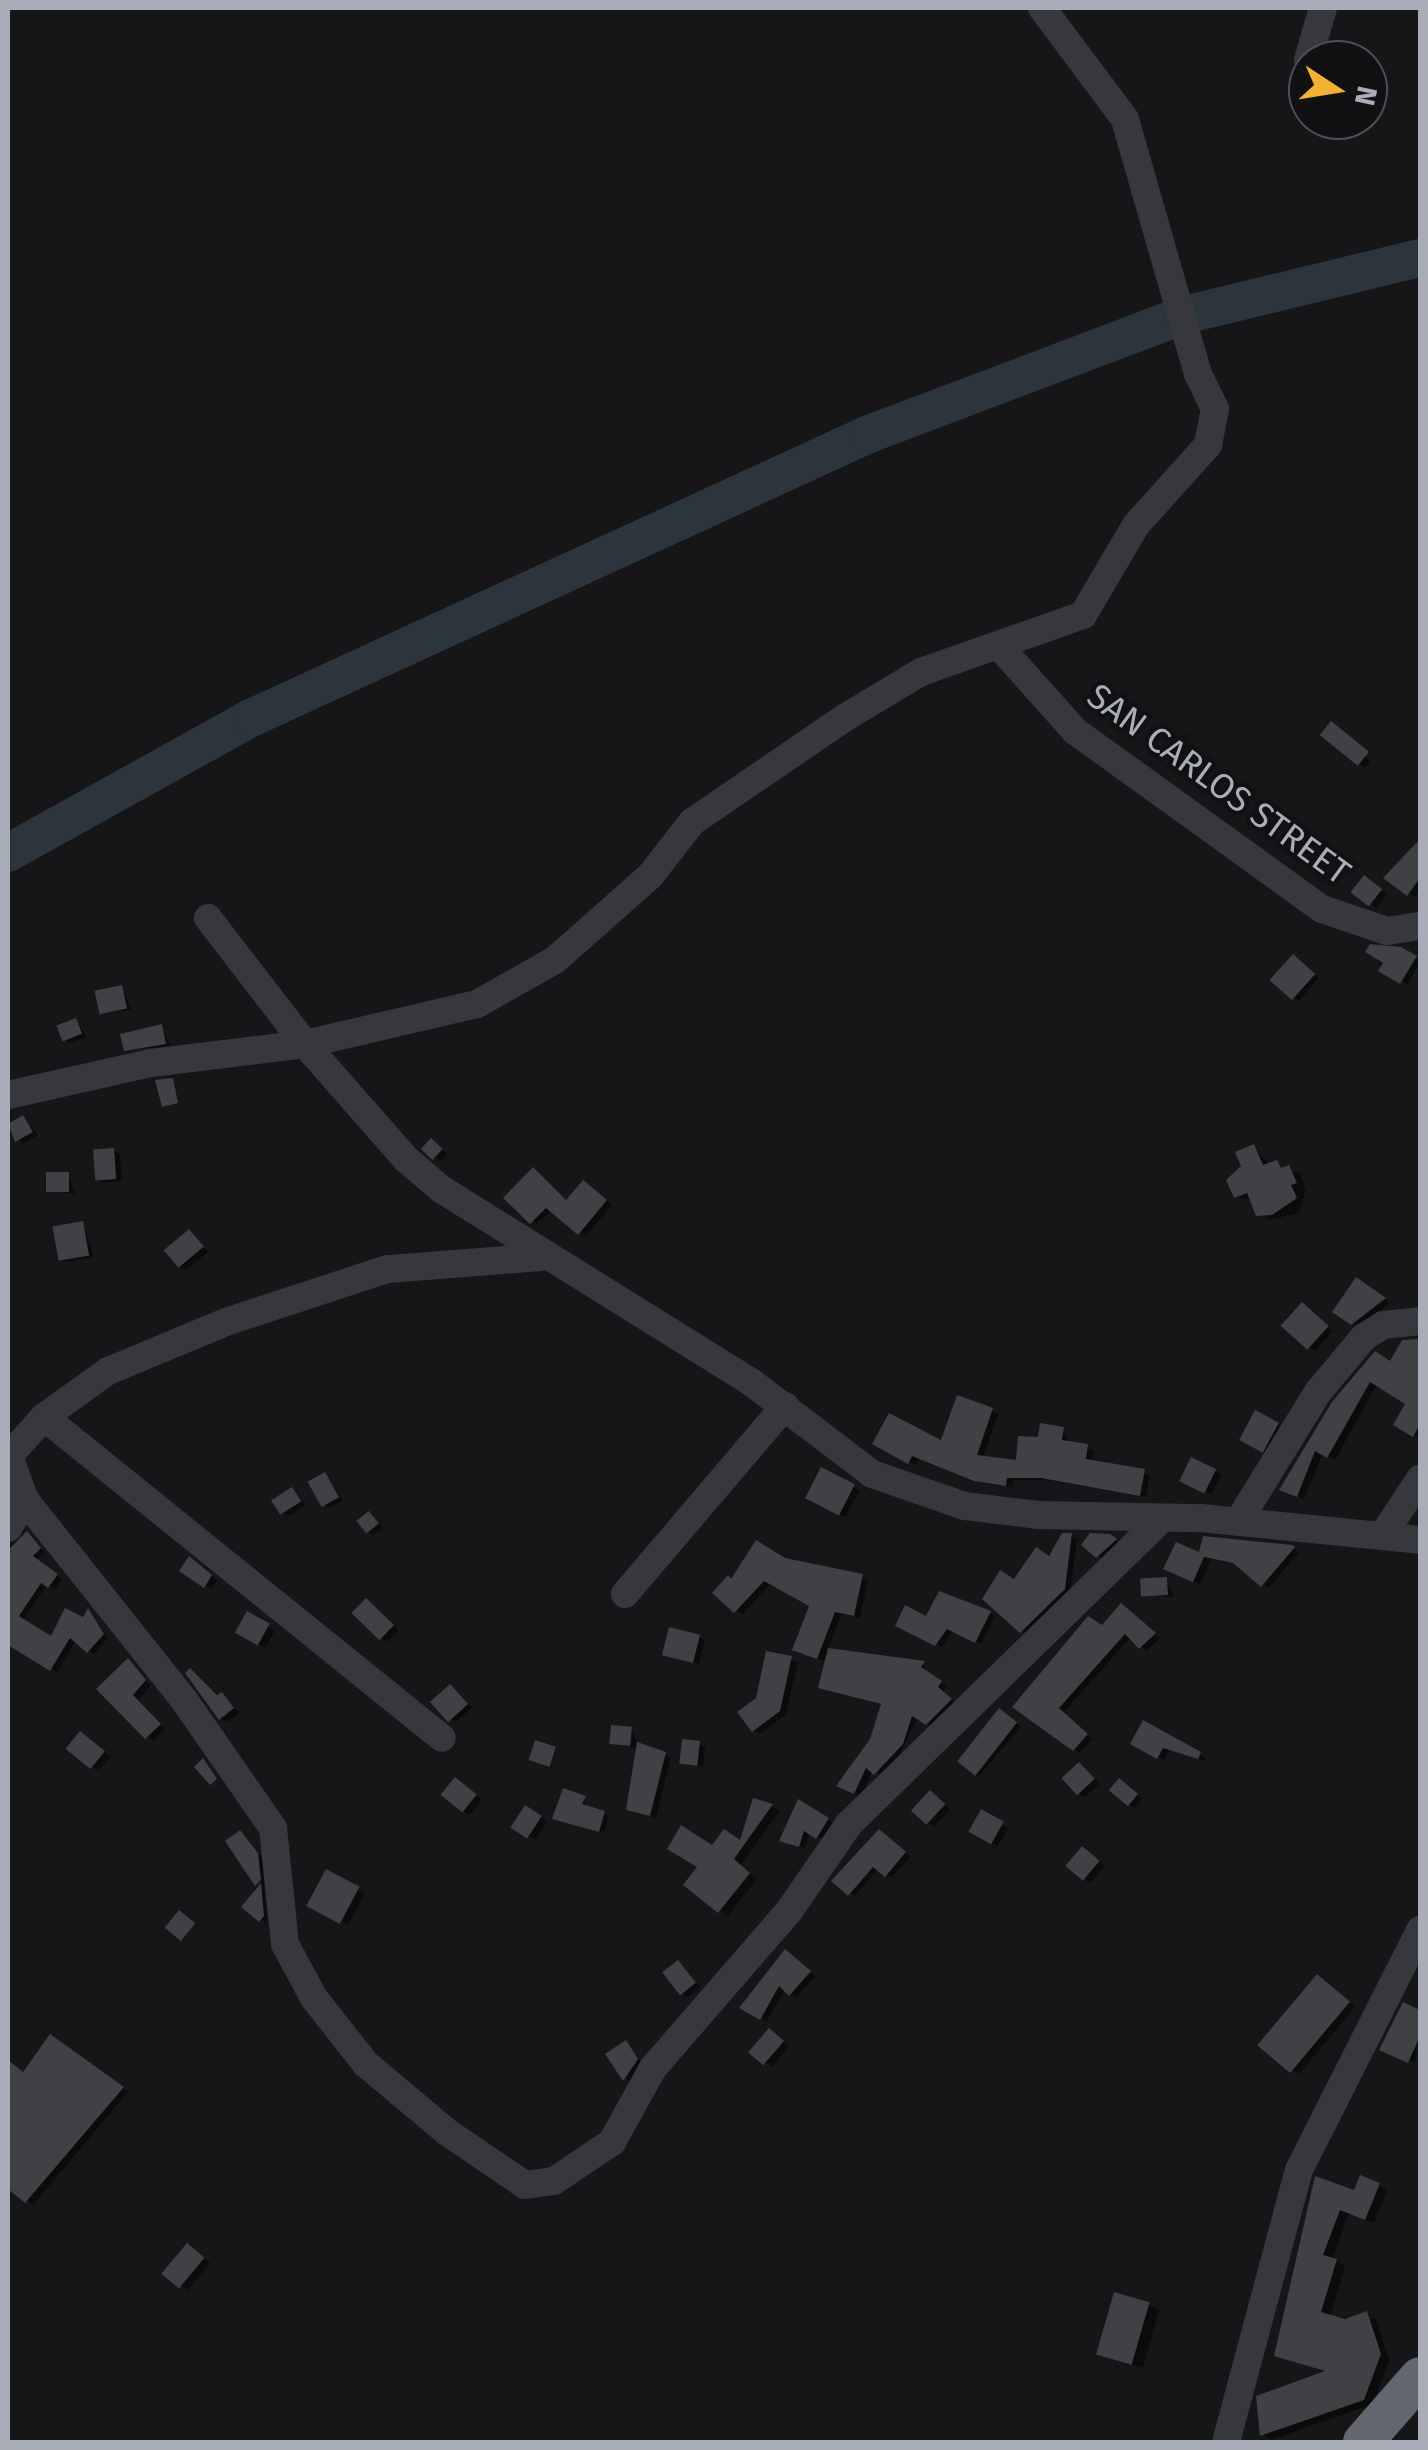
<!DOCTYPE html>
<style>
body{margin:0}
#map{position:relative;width:1428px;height:2450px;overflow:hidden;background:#161618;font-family:"Fira Sans",sans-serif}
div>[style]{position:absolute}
.shadow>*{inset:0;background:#0007;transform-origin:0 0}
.river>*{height:38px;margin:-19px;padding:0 19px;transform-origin:19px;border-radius:19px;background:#2c353c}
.building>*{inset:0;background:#404145;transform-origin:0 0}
.minor>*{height:28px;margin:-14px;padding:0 14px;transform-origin:14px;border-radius:14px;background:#37383d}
.highway>*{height:40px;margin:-20px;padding:0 20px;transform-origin:20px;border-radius:20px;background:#63666e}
span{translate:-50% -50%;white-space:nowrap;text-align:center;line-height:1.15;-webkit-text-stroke:9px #111113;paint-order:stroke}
.street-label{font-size:35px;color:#a8adb8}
.frame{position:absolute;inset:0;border:10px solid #a8adb8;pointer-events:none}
.north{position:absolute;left:1288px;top:40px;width:100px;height:100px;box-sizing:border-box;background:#111113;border:2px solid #4d4f55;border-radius:50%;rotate:102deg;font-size:28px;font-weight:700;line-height:40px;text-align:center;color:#a8adb8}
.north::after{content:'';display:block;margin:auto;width:35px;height:45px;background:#f2b134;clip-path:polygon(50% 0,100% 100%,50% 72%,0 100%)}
</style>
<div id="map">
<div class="shadow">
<i style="clip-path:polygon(1338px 728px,1370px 761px,1365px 768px,1323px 735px)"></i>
<i style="clip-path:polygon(1420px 843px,1420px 890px,1415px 897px,1387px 877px)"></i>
<i style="clip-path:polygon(1371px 882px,1387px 894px,1377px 908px,1371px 904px)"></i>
<i style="clip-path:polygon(1400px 949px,1420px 961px,1407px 985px,1368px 952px)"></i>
<i style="clip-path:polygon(1300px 961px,1319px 978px,1299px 1001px,1273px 980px)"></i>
<i style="clip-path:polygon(122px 988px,132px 1010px,102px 1012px)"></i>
<i style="clip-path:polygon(76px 1021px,87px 1037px,71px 1043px,65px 1040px)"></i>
<i style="clip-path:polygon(161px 1027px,171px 1046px,126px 1050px)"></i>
<i style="clip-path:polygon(24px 1118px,38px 1135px,23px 1144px,9px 1126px)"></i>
<i style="clip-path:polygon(438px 1145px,447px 1154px,441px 1161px,425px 1149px)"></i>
<i style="clip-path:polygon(1254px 1147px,1269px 1165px,1300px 1173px,1306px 1190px,1299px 1213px,1269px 1220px,1252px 1200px,1236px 1197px)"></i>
<i style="clip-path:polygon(114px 1151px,120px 1155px,122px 1181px,104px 1183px,98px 1179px)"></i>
<i style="clip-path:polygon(68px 1174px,75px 1194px,49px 1191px)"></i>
<i style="clip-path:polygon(590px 1187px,612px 1205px,586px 1236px,553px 1210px,536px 1224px,507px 1197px,568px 1202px)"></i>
<i style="clip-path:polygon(83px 1224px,94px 1257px,66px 1262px,60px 1258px)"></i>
<i style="clip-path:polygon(189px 1232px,208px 1252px,186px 1270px,179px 1267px)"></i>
<i style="clip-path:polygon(1357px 1280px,1390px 1303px,1359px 1327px,1335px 1311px)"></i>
<i style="clip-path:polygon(1309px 1309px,1333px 1331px,1315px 1351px,1309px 1348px)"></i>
<i style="clip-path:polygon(1420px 1340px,1420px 1439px,1396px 1424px,1409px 1404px,1377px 1384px,1335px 1460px,1323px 1453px,1304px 1499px,1288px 1492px,1334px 1404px,1389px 1362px,1404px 1343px)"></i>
<i style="clip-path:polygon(958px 1398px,998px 1414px,983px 1458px,1019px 1463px,1040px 1440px,1063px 1429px,1068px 1443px,1094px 1450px,1092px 1462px,1150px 1475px,1146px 1497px,1049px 1480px,1013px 1480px,1012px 1487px,983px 1483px,919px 1458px,915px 1465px,876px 1443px,942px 1444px)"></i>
<i style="left:1256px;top:1413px;width:31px;height:30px;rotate:29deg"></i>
<i style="left:1192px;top:1460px;width:33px;height:22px;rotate:27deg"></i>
<i style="left:822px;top:1470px;width:43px;height:31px;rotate:28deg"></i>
<i style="clip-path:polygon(325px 1475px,343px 1500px,330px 1508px,324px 1505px)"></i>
<i style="clip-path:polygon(292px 1490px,306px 1505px,289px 1516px,282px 1513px)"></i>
<i style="clip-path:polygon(369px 1514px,383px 1528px,373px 1535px,367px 1532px)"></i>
<i style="clip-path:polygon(27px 1534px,45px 1552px,36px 1560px,62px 1579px,55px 1589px,48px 1584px,22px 1621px,53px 1640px,89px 1611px,108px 1638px,94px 1654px,76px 1640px,57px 1672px,8px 1644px,8px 1570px,15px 1559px,8px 1546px)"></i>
<i style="clip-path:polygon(1071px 1536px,1077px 1539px,1070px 1593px,1028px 1634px,1022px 1630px,1015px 1582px)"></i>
<i style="clip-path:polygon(1091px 1536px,1116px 1541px,1121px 1544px,1104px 1560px,1084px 1545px)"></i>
<i style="clip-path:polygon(1205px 1539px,1294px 1549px,1299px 1552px,1269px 1588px,1238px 1565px,1211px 1559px,1200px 1584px,1173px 1572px,1201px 1556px)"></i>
<i style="clip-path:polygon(785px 1561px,868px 1580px,860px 1618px,841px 1614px,828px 1651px,924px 1663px,925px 1673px,947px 1686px,943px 1692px,957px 1704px,933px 1726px,918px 1717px,895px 1764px,882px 1776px,873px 1770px,861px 1796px,839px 1785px,872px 1740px,883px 1705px,827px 1690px,827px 1662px,802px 1652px,812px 1605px,771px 1583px,742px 1615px,716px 1592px)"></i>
<i style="clip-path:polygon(196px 1563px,217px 1580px,212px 1589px,183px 1570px)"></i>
<i style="clip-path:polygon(1167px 1579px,1174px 1597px,1143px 1595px)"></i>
<i style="clip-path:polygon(372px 1604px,399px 1630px,387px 1642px,381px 1638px)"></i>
<i style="clip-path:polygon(1128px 1610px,1160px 1638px,1147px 1651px,1131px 1637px,1064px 1712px,1093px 1739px,1080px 1753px,1016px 1706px)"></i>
<i style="clip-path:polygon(990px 1613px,995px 1616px,981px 1644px,954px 1630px,942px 1647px,898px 1625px)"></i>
<i style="left:248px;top:1615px;width:31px;height:20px;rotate:29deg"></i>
<i style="clip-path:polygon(699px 1637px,705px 1641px,699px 1664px,672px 1657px)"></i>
<i style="clip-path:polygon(768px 1654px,798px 1662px,786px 1714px,760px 1734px,754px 1730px)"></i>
<i style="clip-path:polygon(129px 1661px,151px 1685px,138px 1700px,165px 1729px,153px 1741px,100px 1689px)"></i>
<i style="clip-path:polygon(191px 1671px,197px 1675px,239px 1713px,227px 1722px,221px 1718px)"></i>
<i style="clip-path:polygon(451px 1687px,472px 1708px,456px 1722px,450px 1719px)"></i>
<i style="clip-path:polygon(1006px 1715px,1021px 1727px,979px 1776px,972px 1772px)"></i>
<i style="clip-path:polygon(1144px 1723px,1206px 1758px,1205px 1761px,1170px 1750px,1164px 1760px,1133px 1743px)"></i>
<i style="clip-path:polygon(632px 1729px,637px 1744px,671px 1757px,656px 1818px,629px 1809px,638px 1748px,613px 1743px)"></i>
<i style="clip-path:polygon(87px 1738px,110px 1757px,99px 1770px,93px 1767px)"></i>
<i style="clip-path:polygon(699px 1744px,705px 1747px,703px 1767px,682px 1762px)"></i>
<i style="clip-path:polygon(1080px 1765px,1100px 1783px,1085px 1797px,1079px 1794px)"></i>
<i style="clip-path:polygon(462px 1784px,482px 1800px,470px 1815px,464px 1811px)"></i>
<i style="clip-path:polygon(1125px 1784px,1142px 1799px,1134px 1808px,1128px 1804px)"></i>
<i style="clip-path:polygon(936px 1797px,950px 1809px,934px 1827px,928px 1823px)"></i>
<i style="clip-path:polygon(584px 1799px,586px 1808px,609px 1816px,604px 1833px,560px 1820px)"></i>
<i style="clip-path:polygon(755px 1801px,780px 1810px,740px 1866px,757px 1879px,728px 1916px,686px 1885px,713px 1848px,741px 1843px)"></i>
<i style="clip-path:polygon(799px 1802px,832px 1823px,822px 1839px,810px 1832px,805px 1848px,787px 1842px)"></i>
<i style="left:526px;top:1808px;width:25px;height:22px;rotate:32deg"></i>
<i style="left:982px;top:1812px;width:31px;height:21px;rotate:32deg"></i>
<i style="clip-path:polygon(240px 1833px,262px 1857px,267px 1924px,245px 1906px,262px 1886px)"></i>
<i style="clip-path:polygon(885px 1835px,910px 1857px,891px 1878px,879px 1868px,855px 1896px,850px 1893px)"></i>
<i style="clip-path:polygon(1088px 1853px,1105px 1866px,1091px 1883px,1085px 1880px)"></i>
<i style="left:327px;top:1873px;width:43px;height:36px;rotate:28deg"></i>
<i style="clip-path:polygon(792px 1955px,815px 1976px,797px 1997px,785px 1989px,767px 2021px,743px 2007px)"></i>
<i style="clip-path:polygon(678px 1963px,700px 1987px,688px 1997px,682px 1994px)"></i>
<i style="clip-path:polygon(1324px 1980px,1355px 2007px,1299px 2074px,1293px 2070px)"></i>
<i style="clip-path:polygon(1404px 2005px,1420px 2013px,1416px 2062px,1388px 2052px)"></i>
<i style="clip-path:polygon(775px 2035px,789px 2046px,772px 2067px,753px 2053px)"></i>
<i style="clip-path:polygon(57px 2041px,128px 2092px,33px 2205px,8px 2185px,8px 2061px,24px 2075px)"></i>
<i style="clip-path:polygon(626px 2043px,643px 2064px,630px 2082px,609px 2055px)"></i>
<i style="clip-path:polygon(1317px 2180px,1356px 2193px,1379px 2185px,1387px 2190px,1374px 2223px,1349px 2213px,1332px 2260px,1345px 2266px,1330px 2317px,1376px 2319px,1389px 2360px,1373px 2404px,1271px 2440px,1263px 2435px,1328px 2372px,1277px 2355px)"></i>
<i style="clip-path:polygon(194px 2250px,210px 2263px,188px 2290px,166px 2274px)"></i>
<i style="clip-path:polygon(1149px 2305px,1159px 2310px,1143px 2368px,1100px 2354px)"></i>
</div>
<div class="river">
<i style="left:8px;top:853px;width:278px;rotate:-29.1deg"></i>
<i style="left:251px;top:718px;width:680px;rotate:-24.68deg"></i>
<i style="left:869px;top:434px;width:337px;rotate:-20.7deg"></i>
<i style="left:1184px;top:315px;width:243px;rotate:-13.6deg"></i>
</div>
<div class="building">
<i style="left:1331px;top:721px;width:49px;height:18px;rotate:39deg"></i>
<i style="clip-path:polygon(1420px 839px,1420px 878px,1407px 896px,1383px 878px)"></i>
<i style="left:1364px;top:875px;width:23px;height:22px;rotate:38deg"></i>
<i style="clip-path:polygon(1370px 944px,1401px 947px,1417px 956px,1400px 984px,1378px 971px,1383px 963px,1365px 952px)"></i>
<i style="left:1293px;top:954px;width:30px;height:35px;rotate:42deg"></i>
<i style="left:122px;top:985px;width:24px;height:28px;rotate:78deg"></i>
<i style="left:76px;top:1018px;width:17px;height:21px;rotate:69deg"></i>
<i style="clip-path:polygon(162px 1024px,166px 1044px,124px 1051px,120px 1034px)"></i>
<i style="clip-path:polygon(173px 1078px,178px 1103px,162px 1107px,155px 1080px)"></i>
<i style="clip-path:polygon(23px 1115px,33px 1132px,15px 1142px,8px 1124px)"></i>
<i style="left:431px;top:1138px;width:16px;height:15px;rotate:43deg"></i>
<i style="clip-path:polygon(1254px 1144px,1263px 1165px,1277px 1160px,1281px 1168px,1289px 1165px,1297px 1183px,1291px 1185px,1297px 1198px,1272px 1215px,1256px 1216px,1247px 1193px,1234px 1198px,1226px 1180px,1241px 1166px,1235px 1152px)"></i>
<i style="left:114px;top:1148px;width:31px;height:21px;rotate:86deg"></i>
<i style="clip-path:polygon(533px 1167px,566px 1200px,583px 1180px,607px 1200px,578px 1235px,546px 1208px,530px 1224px,503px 1198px)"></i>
<i style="left:46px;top:1172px;width:23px;height:20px"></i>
<i style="left:83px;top:1221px;width:35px;height:31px;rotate:80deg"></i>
<i style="left:189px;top:1229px;width:23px;height:33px;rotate:50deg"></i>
<i style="clip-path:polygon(1356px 1277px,1386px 1298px,1351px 1325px,1332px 1312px)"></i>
<i style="left:1302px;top:1302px;width:36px;height:32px;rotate:42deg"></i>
<i style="clip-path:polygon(1420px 1339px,1420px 1424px,1413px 1437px,1393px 1425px,1405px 1404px,1370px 1382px,1327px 1458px,1315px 1451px,1297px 1497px,1279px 1490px,1332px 1402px,1375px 1351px,1390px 1361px,1402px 1340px)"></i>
<i style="clip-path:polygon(957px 1395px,993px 1408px,977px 1455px,1016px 1460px,1018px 1436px,1038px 1437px,1040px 1423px,1064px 1427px,1062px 1440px,1088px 1444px,1086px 1459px,1145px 1469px,1140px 1496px,1041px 1478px,1007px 1478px,1006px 1486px,974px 1481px,912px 1456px,908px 1464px,872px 1444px,889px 1413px,941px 1440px)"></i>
<i style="left:1255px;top:1410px;width:27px;height:34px;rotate:28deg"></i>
<i style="left:1191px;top:1457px;width:28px;height:27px;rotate:26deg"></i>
<i style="left:821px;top:1467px;width:38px;height:35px;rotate:27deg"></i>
<i style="left:325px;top:1472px;width:29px;height:20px;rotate:61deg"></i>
<i style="left:292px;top:1487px;width:17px;height:25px;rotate:57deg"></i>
<i style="left:369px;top:1511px;width:16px;height:16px;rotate:52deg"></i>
<i style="clip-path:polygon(27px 1531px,41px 1548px,33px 1556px,58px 1574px,48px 1588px,41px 1583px,19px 1616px,51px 1636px,65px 1608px,83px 1617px,88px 1608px,104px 1634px,87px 1653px,70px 1638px,50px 1671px,8px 1645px,8px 1550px)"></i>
<i style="clip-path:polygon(1062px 1533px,1072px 1533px,1065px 1589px,1020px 1633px,982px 1599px,1000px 1570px,1014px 1579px,1036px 1547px,1049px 1556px)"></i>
<i style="clip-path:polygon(1090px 1533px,1110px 1534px,1117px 1539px,1096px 1558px,1081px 1545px)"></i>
<i style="clip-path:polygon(1203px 1536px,1292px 1545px,1295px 1547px,1261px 1587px,1233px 1563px,1204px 1557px,1193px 1582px,1163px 1569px,1176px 1542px,1199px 1552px)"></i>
<i style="clip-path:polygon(756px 1540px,785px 1558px,863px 1574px,854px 1616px,835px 1612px,817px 1659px,792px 1650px,809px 1606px,764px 1581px,734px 1613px,712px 1593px,728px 1575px,731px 1579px)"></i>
<i style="clip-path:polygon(189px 1556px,212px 1575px,204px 1588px,179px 1571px)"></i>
<i style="left:1167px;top:1577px;width:18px;height:27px;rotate:87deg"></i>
<i style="clip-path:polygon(939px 1591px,991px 1611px,975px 1643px,947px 1629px,935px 1646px,895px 1626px,905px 1605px,926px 1616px)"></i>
<i style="left:366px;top:1598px;width:39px;height:21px;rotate:44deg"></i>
<i style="clip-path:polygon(1121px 1603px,1156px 1633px,1139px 1649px,1125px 1634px,1059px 1708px,1088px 1734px,1073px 1751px,1012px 1707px,1088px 1616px,1102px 1625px)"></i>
<i style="left:247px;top:1611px;width:26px;height:25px;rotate:29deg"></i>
<i style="left:669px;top:1627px;width:32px;height:29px;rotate:14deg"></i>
<i style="clip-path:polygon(828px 1648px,925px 1661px,921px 1667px,942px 1681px,938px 1687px,952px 1699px,926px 1725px,912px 1716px,903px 1744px,874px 1775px,866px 1768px,854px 1794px,836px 1786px,870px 1739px,881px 1704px,818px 1688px)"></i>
<i style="clip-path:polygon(766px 1651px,792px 1656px,780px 1711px,752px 1732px,737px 1712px,756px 1698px)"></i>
<i style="clip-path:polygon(128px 1658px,146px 1680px,133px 1695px,161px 1724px,145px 1739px,96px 1689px)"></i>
<i style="clip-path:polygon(190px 1668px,217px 1695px,222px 1692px,234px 1708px,219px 1720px,185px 1673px)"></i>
<i style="left:450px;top:1684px;width:27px;height:27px;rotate:48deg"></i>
<i style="left:999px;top:1708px;width:23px;height:68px;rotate:38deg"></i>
<i style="clip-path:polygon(1143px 1720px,1201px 1752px,1198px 1759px,1163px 1748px,1157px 1759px,1130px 1744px)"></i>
<i style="left:611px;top:1725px;width:21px;height:19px;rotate:5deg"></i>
<i style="left:80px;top:1731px;width:32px;height:23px;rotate:39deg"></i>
<i style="left:682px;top:1739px;width:18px;height:25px;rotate:6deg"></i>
<i style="left:535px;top:1740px;width:22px;height:21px;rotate:18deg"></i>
<i style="clip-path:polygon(637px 1742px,666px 1752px,650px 1816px,626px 1810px)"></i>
<i style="clip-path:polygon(203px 1758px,217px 1779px,210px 1785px,194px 1767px)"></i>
<i style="left:1079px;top:1762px;width:23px;height:24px;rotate:47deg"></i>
<i style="left:455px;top:1777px;width:28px;height:23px;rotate:39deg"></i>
<i style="left:1119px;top:1778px;width:25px;height:16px;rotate:40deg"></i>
<i style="clip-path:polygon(563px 1788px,586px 1796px,582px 1804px,605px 1811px,599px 1832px,552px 1819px)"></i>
<i style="left:930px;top:1790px;width:21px;height:28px;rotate:43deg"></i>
<i style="clip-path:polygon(753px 1798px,773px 1804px,734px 1859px,750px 1873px,718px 1913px,683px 1885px,697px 1867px,667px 1849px,681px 1825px,712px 1845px,724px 1829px,740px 1840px)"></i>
<i style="clip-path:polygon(798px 1799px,829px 1818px,816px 1839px,804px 1831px,799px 1847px,779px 1841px)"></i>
<i style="left:525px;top:1805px;width:20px;height:27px;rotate:33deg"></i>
<i style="left:981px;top:1809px;width:26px;height:26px;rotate:29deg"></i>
<i style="clip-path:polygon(879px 1829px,906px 1852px,885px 1877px,873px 1867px,848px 1896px,831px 1881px)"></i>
<i style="clip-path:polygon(240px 1830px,258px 1853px,261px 1880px,255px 1886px,225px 1841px)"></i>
<i style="left:1082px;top:1846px;width:23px;height:26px;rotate:40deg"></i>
<i style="left:326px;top:1869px;width:38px;height:42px;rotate:28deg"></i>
<i style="clip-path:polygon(261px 1883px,264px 1916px,259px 1922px,241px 1907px)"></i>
<i style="left:179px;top:1910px;width:21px;height:23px;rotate:39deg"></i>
<i style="clip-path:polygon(785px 1949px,811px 1971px,789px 1996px,779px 1986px,760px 2020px,739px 2008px)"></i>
<i style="left:678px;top:1960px;width:29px;height:20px;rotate:52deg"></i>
<i style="left:1317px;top:1974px;width:43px;height:93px;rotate:40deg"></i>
<i style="clip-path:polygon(1403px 2002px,1420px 2010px,1420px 2036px,1408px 2063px,1379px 2050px)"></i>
<i style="left:769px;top:2028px;width:20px;height:32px;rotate:41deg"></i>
<i style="clip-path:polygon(50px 2034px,124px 2087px,25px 2203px,8px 2189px,8px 2060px,23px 2072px)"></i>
<i style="clip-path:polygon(626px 2040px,638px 2059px,623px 2081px,605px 2054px)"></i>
<i style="clip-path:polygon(1360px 2175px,1380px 2183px,1365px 2220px,1340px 2210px,1323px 2255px,1337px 2259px,1321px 2312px,1345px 2319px,1367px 2311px,1381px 2354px,1364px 2400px,1260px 2436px,1256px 2396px,1325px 2371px,1274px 2356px,1315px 2176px,1354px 2190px)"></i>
<i style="left:187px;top:2243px;width:23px;height:40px;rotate:40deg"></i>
<i style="left:1114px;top:2292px;width:37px;height:65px;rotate:16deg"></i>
</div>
<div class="minor">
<i style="left:1308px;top:60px;width:54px;rotate:-73.9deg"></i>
<i style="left:1000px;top:647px;width:113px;rotate:48.2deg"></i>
<i style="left:1075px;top:731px;width:304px;rotate:35.8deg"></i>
<i style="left:1322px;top:909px;width:69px;rotate:18.7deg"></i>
<i style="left:1387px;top:931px;width:33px;rotate:-9deg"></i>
<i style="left:208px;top:918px;width:159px;rotate:52.4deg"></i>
<i style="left:305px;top:1044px;width:154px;rotate:48.7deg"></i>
<i style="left:407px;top:1160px;width:45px;rotate:40.5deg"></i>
<i style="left:441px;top:1189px;width:365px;rotate:31.9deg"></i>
<i style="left:751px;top:1382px;width:152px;rotate:37.2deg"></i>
<i style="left:872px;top:1474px;width:98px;rotate:19deg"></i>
<i style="left:965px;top:1506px;width:74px;rotate:7deg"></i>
<i style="left:1038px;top:1515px;width:163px;rotate:1.1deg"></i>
<i style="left:1201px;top:1518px;width:220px;rotate:5.7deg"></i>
<i style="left:8px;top:1095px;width:147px;rotate:-12.6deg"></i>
<i style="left:151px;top:1063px;width:155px;rotate:-7deg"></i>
<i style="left:305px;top:1044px;width:177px;rotate:-13.1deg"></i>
<i style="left:477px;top:1004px;width:90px;rotate:-29.4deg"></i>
<i style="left:555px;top:960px;width:127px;rotate:-41.5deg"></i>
<i style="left:650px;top:876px;width:68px;rotate:-52.1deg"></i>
<i style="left:692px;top:822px;width:186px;rotate:-34.3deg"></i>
<i style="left:846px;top:717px;width:87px;rotate:-31deg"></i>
<i style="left:921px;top:672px;width:172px;rotate:-19.4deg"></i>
<i style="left:1083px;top:615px;width:104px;rotate:-59.5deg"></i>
<i style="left:1136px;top:525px;width:108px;rotate:-48deg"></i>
<i style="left:1208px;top:445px;width:37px;rotate:-79deg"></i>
<i style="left:1215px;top:409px;width:39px;rotate:-116deg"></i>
<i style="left:1198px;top:374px;width:265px;rotate:-106deg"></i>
<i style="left:1125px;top:119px;width:139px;rotate:-126.8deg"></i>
<i style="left:541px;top:1257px;width:154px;rotate:175.5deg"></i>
<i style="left:387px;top:1269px;width:169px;rotate:161.8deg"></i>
<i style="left:226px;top:1322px;width:128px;rotate:157.4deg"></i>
<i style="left:108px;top:1371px;width:79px;rotate:144.3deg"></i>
<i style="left:44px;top:1417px;width:52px;rotate:131.9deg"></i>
<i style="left:9px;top:1456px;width:47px;rotate:70deg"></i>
<i style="left:25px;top:1500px;width:256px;rotate:51.5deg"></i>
<i style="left:184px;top:1700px;width:156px;rotate:55.2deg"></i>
<i style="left:273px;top:1828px;width:117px;rotate:84.1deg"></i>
<i style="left:285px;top:1944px;width:61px;rotate:61.8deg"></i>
<i style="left:314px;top:1998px;width:84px;rotate:51.8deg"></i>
<i style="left:366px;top:2064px;width:106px;rotate:40deg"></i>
<i style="left:447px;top:2132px;width:94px;rotate:34.2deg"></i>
<i style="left:525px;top:2185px;width:29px;rotate:-8deg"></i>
<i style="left:554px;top:2181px;width:70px;rotate:-33.9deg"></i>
<i style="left:612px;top:2142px;width:85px;rotate:-61deg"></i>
<i style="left:653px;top:2068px;width:208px;rotate:-49.1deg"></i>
<i style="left:789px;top:1911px;width:106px;rotate:-55.4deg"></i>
<i style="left:849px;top:1824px;width:437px;rotate:-44.3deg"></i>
<i style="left:44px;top:1417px;width:511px;rotate:38.89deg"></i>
<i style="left:1238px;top:1522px;width:153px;rotate:-58.4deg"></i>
<i style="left:1318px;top:1392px;width:72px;rotate:-50.1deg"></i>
<i style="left:1364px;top:1337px;width:22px;rotate:-32deg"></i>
<i style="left:1383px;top:1325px;width:37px;rotate:-6deg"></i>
<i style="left:8px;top:1528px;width:33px;rotate:-59deg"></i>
<i style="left:1385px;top:1532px;width:64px;rotate:-56.6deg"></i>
<i style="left:625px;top:1594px;width:247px;rotate:-49.6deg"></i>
<i style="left:1226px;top:2442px;width:282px;rotate:-75deg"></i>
<i style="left:1299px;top:2170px;width:269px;rotate:-63.2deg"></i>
</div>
<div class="highway">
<i style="left:1363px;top:2442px;width:86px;rotate:-48.8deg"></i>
</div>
<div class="street-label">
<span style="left:1219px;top:784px;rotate:36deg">SAN CARLOS STREET</span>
</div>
<div class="frame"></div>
<div class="north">N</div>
</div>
